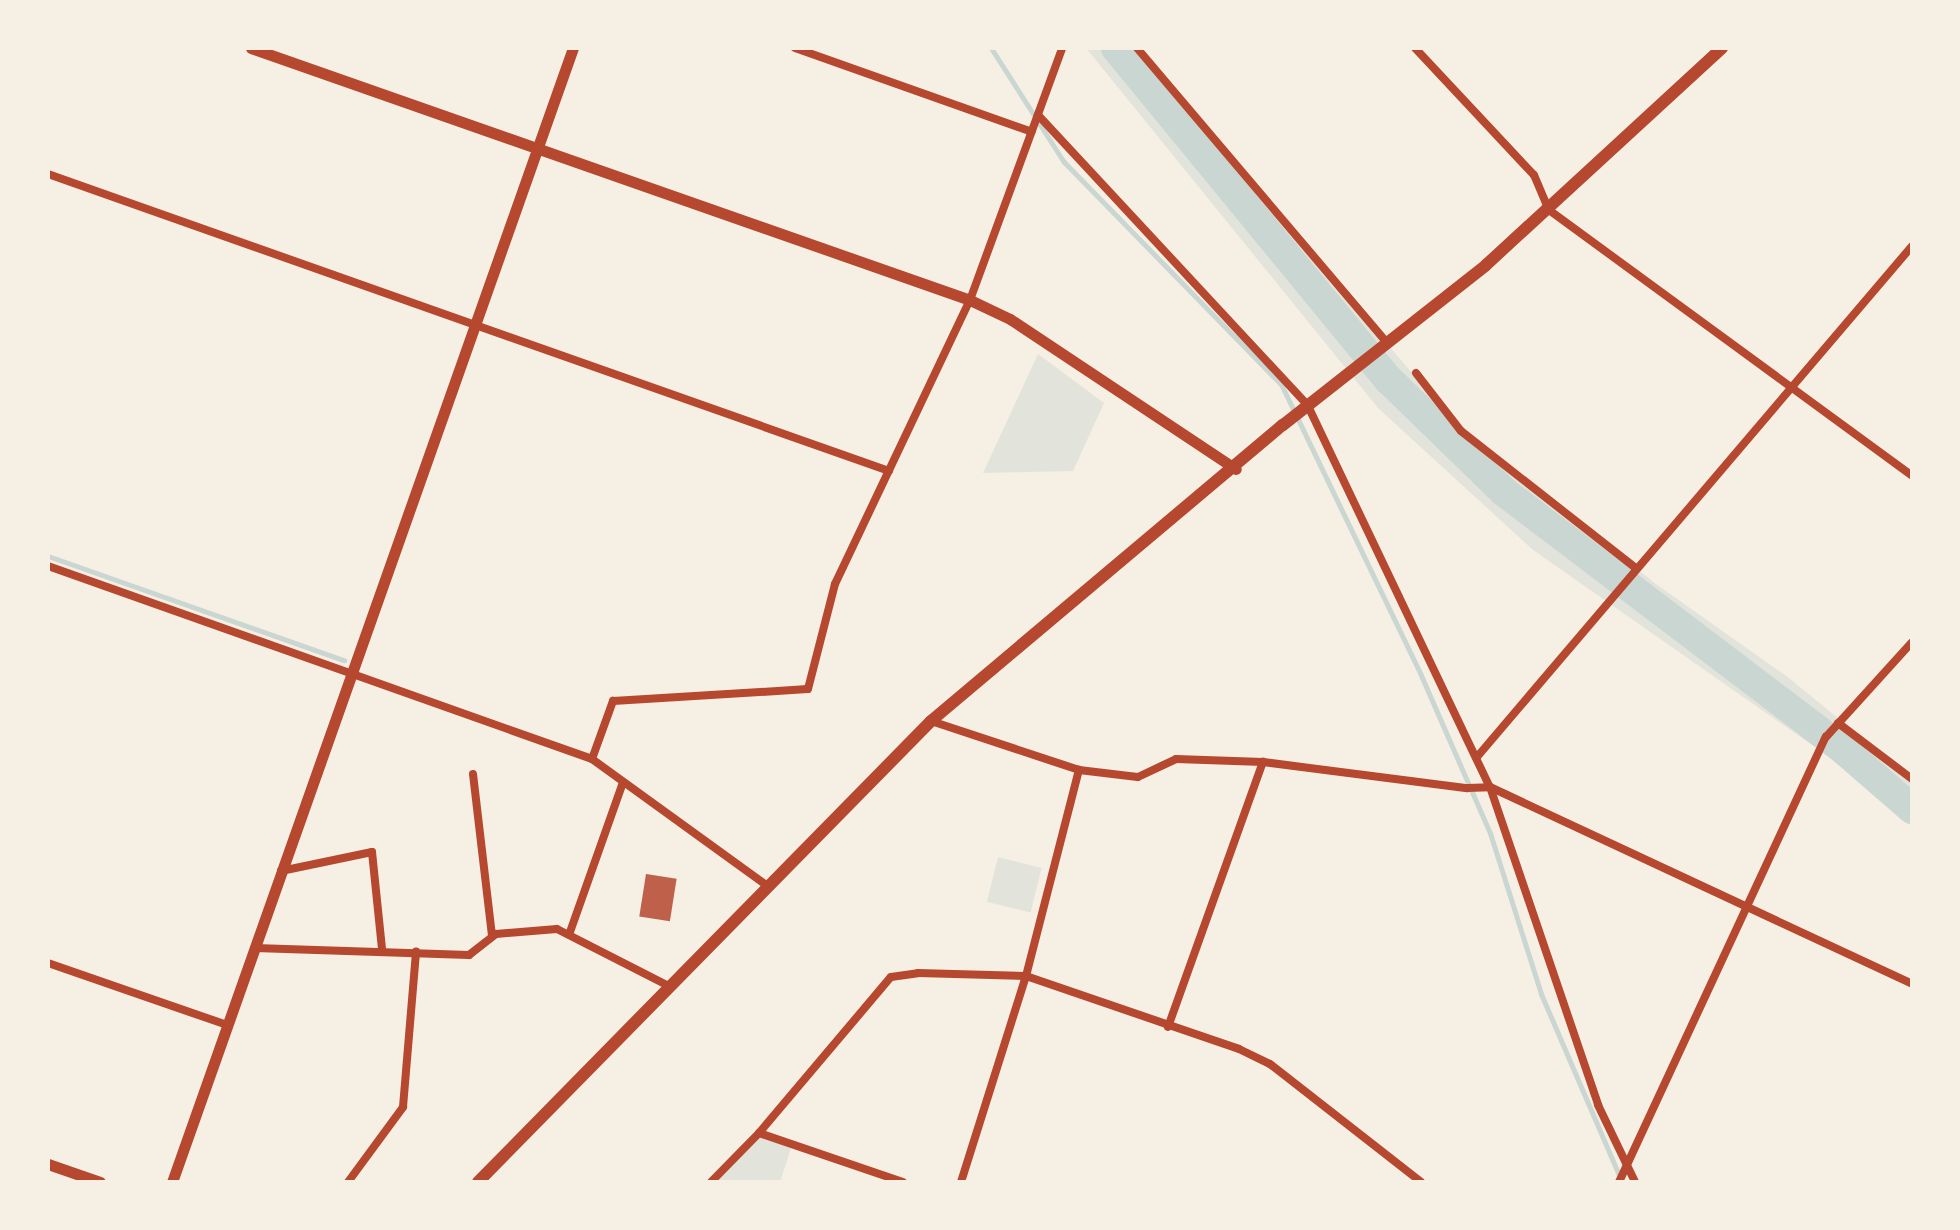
<!DOCTYPE html>
<style>
body{margin:0}
#map{position:relative;width:1960px;height:1230px;overflow:hidden;background:#f6efe4;font-family:Roboto,sans-serif}
div>[style]{position:absolute}
.green>*{inset:0;background:#e2e4dc;transform-origin:0 0}
.stream>*{height:5px;margin:-2.5px;padding:0 2.5px;transform-origin:2.5px;border-radius:2.5px;background:#c9d6d2}
.river>*{height:30px;margin:-15px;padding:0 15px;transform-origin:15px;border-radius:15px;background:#c9d6d2}
.building>*{inset:0;background:#bf614a;transform-origin:0 0}
.minor>*{height:8px;margin:-4px;padding:0 4px;transform-origin:4px;border-radius:4px;background:#b5482f}
.tertiary>*{height:11px;margin:-5.5px;padding:0 5.5px;transform-origin:5.5px;border-radius:5.5px;background:#b5482f}
.secondary>*{height:12px;margin:-6px;padding:0 6px;transform-origin:6px;border-radius:6px;background:#b5482f}
span{translate:-50% -50%;white-space:nowrap;text-align:center;line-height:1.15;-webkit-text-stroke:8px #f6efe4;paint-order:stroke}
.frame{position:absolute;inset:0;border:50px solid #f6efe4;pointer-events:none}
</style>
<div id="map">
<div class="green">
<i style="clip-path:polygon(1086px 48px,1137px 48px,1461px 431px,1656px 584px,1789px 678px,1912px 779px,1912px 815px,1533px 550px,1378px 408px)"></i>
<i style="clip-path:polygon(1038px 354px,1104px 403px,1073px 471px,983px 473px)"></i>
<i style="left:998px;top:857px;width:45px;height:46px;rotate:14deg"></i>
<i style="clip-path:polygon(759px 1133px,792px 1145px,780px 1182px,710px 1182px)"></i>
</div>
<div class="stream">
<i style="left:991px;top:48px;width:135px;rotate:57.4deg"></i>
<i style="left:1064px;top:162px;width:310px;rotate:45.7deg"></i>
<i style="left:1281px;top:384px;width:321px;rotate:64.3deg"></i>
<i style="left:1420px;top:673px;width:175px;rotate:66.4deg"></i>
<i style="left:1490px;top:833px;width:169px;rotate:72.4deg"></i>
<i style="left:1541px;top:994px;width:199px;rotate:66.7deg"></i>
<i style="left:48px;top:556px;width:314px;rotate:19.4deg"></i>
</div>
<div class="river">
<i style="left:1116px;top:48px;width:430px;rotate:50.6deg"></i>
<i style="left:1389px;top:380px;width:159px;rotate:44.2deg"></i>
<i style="left:1503px;top:491px;width:430px;rotate:37.2deg"></i>
<i style="left:1845px;top:751px;width:89px;rotate:40.9deg"></i>
</div>
<div class="building">
<i style="left:646px;top:874px;width:31px;height:43px;rotate:9deg"></i>
</div>
<div class="minor">
<i style="left:795px;top:48px;width:251px;rotate:19.5deg"></i>
<i style="left:1137px;top:48px;width:388px;rotate:49.7deg"></i>
<i style="left:1415px;top:48px;width:174px;rotate:46.9deg"></i>
<i style="left:1534px;top:175px;width:38px;rotate:67deg"></i>
<i style="left:1549px;top:210px;width:450px;rotate:36.2deg"></i>
<i style="left:1038px;top:115px;width:397px;rotate:47.1deg"></i>
<i style="left:1308px;top:406px;width:422px;rotate:64.5deg"></i>
<i style="left:1490px;top:787px;width:336px;rotate:71.2deg"></i>
<i style="left:1598px;top:1105px;width:85px;rotate:64.3deg"></i>
<i style="left:48px;top:174px;width:892px;rotate:19.45deg"></i>
<i style="left:1416px;top:373px;width:73px;rotate:52.2deg"></i>
<i style="left:1461px;top:431px;width:222px;rotate:38.1deg"></i>
<i style="left:48px;top:566px;width:577px;rotate:19.53deg"></i>
<i style="left:592px;top:759px;width:215px;rotate:35.9deg"></i>
<i style="left:931px;top:721px;width:156px;rotate:18.3deg"></i>
<i style="left:1079px;top:770px;width:59px;rotate:6.8deg"></i>
<i style="left:1138px;top:777px;width:42px;rotate:-25.3deg"></i>
<i style="left:1176px;top:759px;width:87px;rotate:2deg"></i>
<i style="left:1263px;top:762px;width:206px;rotate:7.3deg"></i>
<i style="left:1467px;top:788px;width:23px;rotate:-2deg"></i>
<i style="left:1490px;top:787px;width:466px;rotate:25deg"></i>
<i style="left:1838px;top:723px;width:93px;rotate:37.1deg"></i>
<i style="left:1477px;top:757px;width:671px;rotate:-49.59deg"></i>
<i style="left:592px;top:759px;width:62px;rotate:-70.1deg"></i>
<i style="left:613px;top:701px;width:195px;rotate:-3.5deg"></i>
<i style="left:808px;top:689px;width:108px;rotate:-75.6deg"></i>
<i style="left:835px;top:584px;width:314px;rotate:-64.6deg"></i>
<i style="left:970px;top:300px;width:268px;rotate:-69.9deg"></i>
<i style="left:473px;top:774px;width:163px;rotate:83.3deg"></i>
<i style="left:281px;top:871px;width:93px;rotate:-11.8deg"></i>
<i style="left:372px;top:852px;width:97px;rotate:84.1deg"></i>
<i style="left:570px;top:932px;width:159px;rotate:-70.5deg"></i>
<i style="left:255px;top:948px;width:214px;rotate:1.9deg"></i>
<i style="left:469px;top:955px;width:34px;rotate:-38deg"></i>
<i style="left:496px;top:934px;width:61px;rotate:-4.7deg"></i>
<i style="left:557px;top:929px;width:126px;rotate:27deg"></i>
<i style="left:48px;top:963px;width:189px;rotate:19.1deg"></i>
<i style="left:1168px;top:1027px;width:282px;rotate:-70.3deg"></i>
<i style="left:759px;top:1133px;width:152px;rotate:18.8deg"></i>
<i style="left:348px;top:1182px;width:93px;rotate:-53.7deg"></i>
<i style="left:403px;top:1107px;width:156px;rotate:-85.2deg"></i>
<i style="left:711px;top:1182px;width:69px;rotate:-45.6deg"></i>
<i style="left:759px;top:1133px;width:204px;rotate:-49.8deg"></i>
<i style="left:891px;top:977px;width:27px;rotate:-8deg"></i>
<i style="left:918px;top:973px;width:108px;rotate:1.6deg"></i>
<i style="left:1026px;top:976px;width:225px;rotate:18.9deg"></i>
<i style="left:1239px;top:1049px;width:34px;rotate:26deg"></i>
<i style="left:1270px;top:1064px;width:192px;rotate:38deg"></i>
<i style="left:961px;top:1182px;width:216px;rotate:-72.5deg"></i>
<i style="left:1026px;top:976px;width:213px;rotate:-75.6deg"></i>
<i style="left:1619px;top:1182px;width:491px;rotate:-65.1deg"></i>
<i style="left:1826px;top:737px;width:128px;rotate:-47.8deg"></i>
</div>
<div class="tertiary">
<i style="left:251px;top:48px;width:762px;rotate:19.31deg"></i>
<i style="left:970px;top:300px;width:44px;rotate:25.4deg"></i>
<i style="left:1010px;top:319px;width:271px;rotate:33.6deg"></i>
<i style="left:48px;top:1164px;width:55px;rotate:19.1deg"></i>
<i style="left:172px;top:1182px;width:1203px;rotate:-70.53deg"></i>
</div>
<div class="secondary">
<i style="left:478px;top:1182px;width:646px;rotate:-45.5deg"></i>
<i style="left:931px;top:721px;width:460px;rotate:-40.1deg"></i>
<i style="left:1283px;top:425px;width:258px;rotate:-38.2deg"></i>
<i style="left:1486px;top:265px;width:321px;rotate:-42.6deg"></i>
</div>
<div class="frame"></div>
</div>
